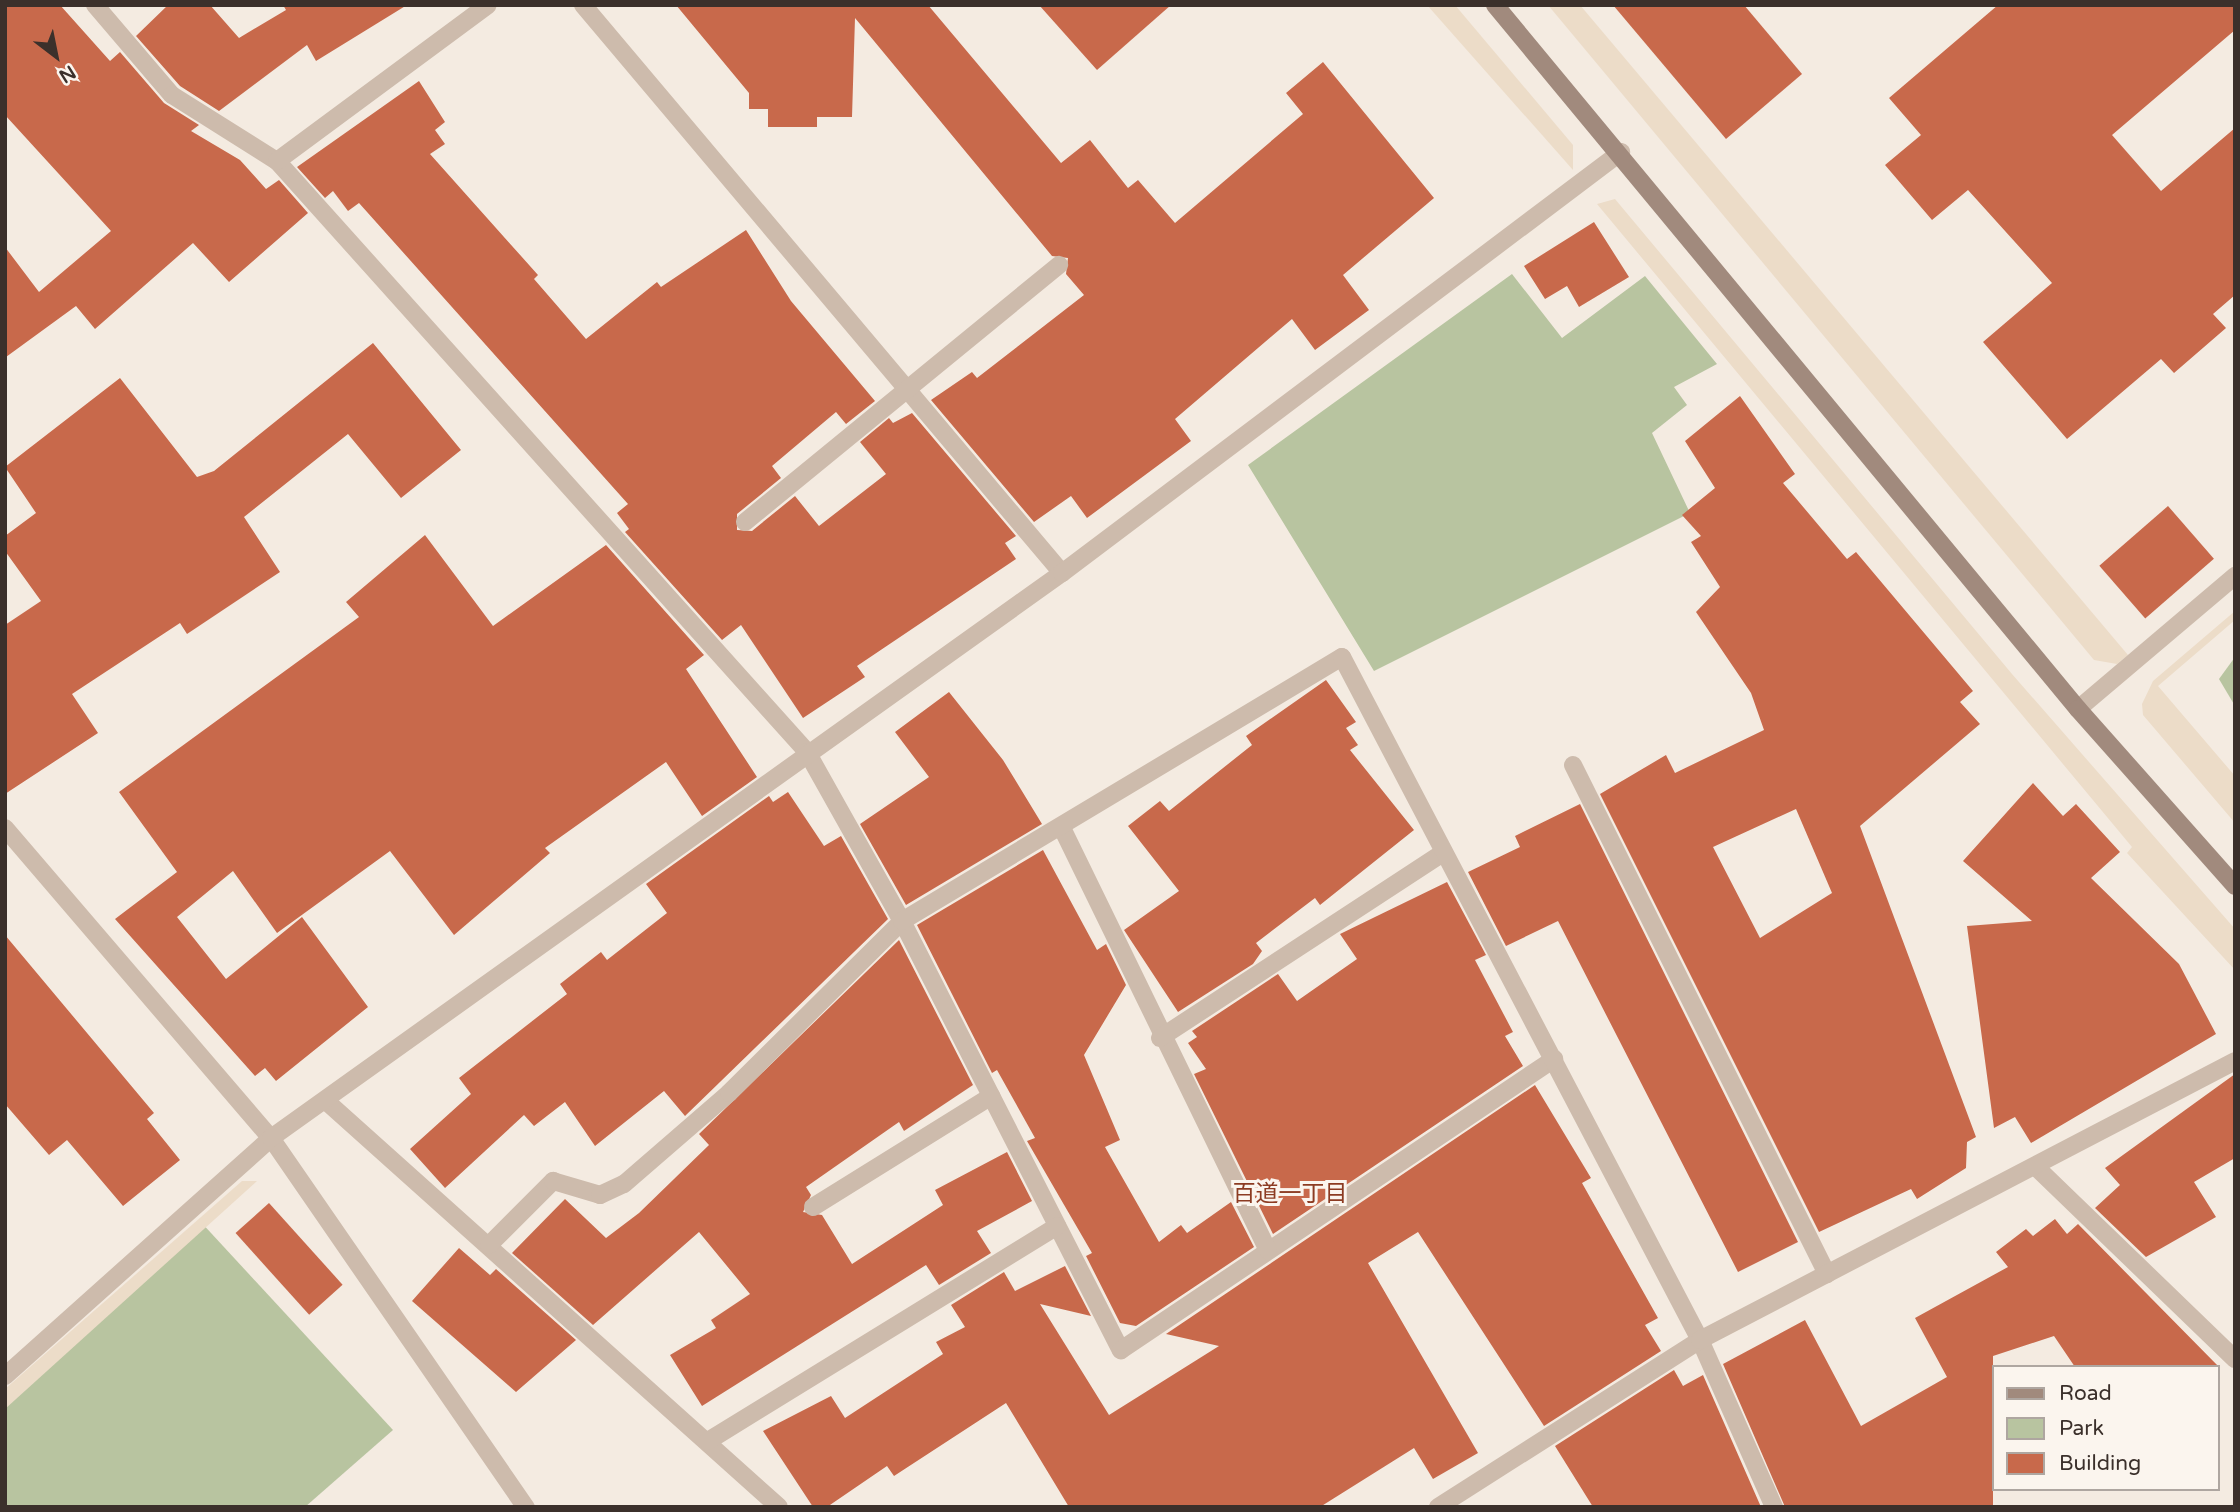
<!DOCTYPE html>
<meta charset="utf-8">
<style>
body{margin:0}
#map{position:relative;width:2240px;height:1512px;overflow:hidden;background:#f4ebe1;font-family:"Varela Round","Noto Sans JP",sans-serif}
div>[style]{position:absolute}
.green>*{inset:0;background:#b8c4a0}
.plaza>*{inset:0;background:#ecdcc8}
.building>*{inset:0;background:#c8694b;transform-origin:0 0}
.lane>*{height:18px;margin:-9px;padding:0 9px;transform-origin:9px;border-radius:9px;background:#cdbbac}
.street>*{height:18px;margin:-9px;padding:0 9px;transform-origin:9px;border-radius:9px;background:#cdbbac}
.secondary>*{height:18px;margin:-9px;padding:0 9px;transform-origin:9px;border-radius:9px;background:#a18a7d}
span{translate:-50% -50%;white-space:nowrap;text-align:center;line-height:1.15;-webkit-text-stroke:6px #fbf5ee;paint-order:stroke}
.neighbourhood-label{font-size:23px;color:#8c3b22}
.frame{position:absolute;inset:0;border:7px solid #3b302b;pointer-events:none}
.legend{position:absolute;left:1992px;top:1365px;width:228px;height:126px;box-sizing:border-box;background:#fbf5ee;border:2px solid #aea6a0;margin:0;padding:9px 12px;list-style:none;font-size:21px;color:#3b302b}
.legend li{display:flex;align-items:center;gap:14px;height:35px}
.legend b{width:35px;border:2px solid #aea6a0}
.north{position:absolute;left:21px;top:21px;width:70px;height:70px;-webkit-text-stroke:5px #fbf5ee;paint-order:stroke;rotate:148deg;font-size:19px;font-weight:700;line-height:28px;text-align:center;color:#3b302b}
.north::after{content:'';display:block;margin:auto;width:24px;height:32px;background:#3b302b;clip-path:polygon(50% 0,100% 100%,50% 72%,0 100%)}
</style>
<div id="map">
<div class="green">
<i style="clip-path:polygon(1512px 274px,1562px 338px,1645px 276px,1717px 364px,1674px 387px,1687px 405px,1652px 433px,1690px 513px,1374px 671px,1248px 465px)"></i>
<i style="clip-path:polygon(2235px 657px,2235px 706px,2219px 679px)"></i>
<i style="clip-path:polygon(199px 1220px,393px 1430px,305px 1507px,5px 1507px,5px 1401px)"></i>
</div>
<div class="plaza">
<i style="clip-path:polygon(1427px 5px,1455px 5px,1573px 145px,1573px 170px)"></i>
<i style="clip-path:polygon(1548px 5px,1580px 5px,2128px 655px,2117px 664px,2094px 660px)"></i>
<i style="clip-path:polygon(1615px 199px,2012px 674px,2235px 929px,2235px 970px,2127px 853px,2132px 847px,1597px 204px)"></i>
<i style="clip-path:polygon(2235px 611px,2235px 620px,2158px 686px,2235px 776px,2235px 823px,2143px 715px,2142px 704px,2153px 681px)"></i>
<i style="clip-path:polygon(242px 1181px,257px 1181px,5px 1409px,5px 1389px)"></i>
</div>
<div class="building">
<i style="clip-path:polygon(5px 5px,60px 5px,110px 61px,120px 52px,164px 103px,199px 125px,191px 131px,240px 160px,266px 189px,279px 180px,308px 213px,229px 282px,193px 243px,95px 329px,76px 306px,6px 357px,5px 247px,39px 292px,111px 231px,5px 115px)"></i>
<i style="clip-path:polygon(168px 5px,210px 5px,239px 38px,286px 10px,283px 5px,407px 5px,316px 61px,307px 45px,219px 111px,180px 86px,136px 36px)"></i>
<i style="clip-path:polygon(676px 5px,928px 5px,1061px 163px,1090px 140px,1128px 188px,1138px 180px,1175px 223px,1303px 114px,1286px 93px,1323px 62px,1434px 198px,1343px 275px,1369px 310px,1315px 350px,1292px 319px,1175px 419px,1191px 441px,1087px 518px,1071px 496px,1034px 522px,931px 400px,972px 372px,977px 378px,1084px 295px,1066px 274px,1068px 258px,1052px 256px,855px 18px,852px 117px,817px 117px,817px 127px,768px 127px,768px 109px,749px 109px,749px 93px)"></i>
<i style="clip-path:polygon(1039px 5px,1171px 5px,1097px 70px)"></i>
<i style="clip-path:polygon(1613px 5px,1744px 5px,1802px 74px,1726px 139px)"></i>
<i style="clip-path:polygon(1998px 5px,2235px 5px,2235px 30px,2112px 135px,2161px 191px,2235px 128px,2235px 295px,2213px 314px,2226px 328px,2174px 373px,2161px 359px,2067px 439px,1983px 342px,2052px 283px,1968px 190px,1932px 220px,1885px 165px,1921px 135px,1889px 98px)"></i>
<i style="clip-path:polygon(419px 81px,445px 122px,435px 130px,445px 144px,430px 154px,538px 275px,534px 279px,586px 339px,657px 282px,661px 287px,746px 230px,791px 301px,875px 401px,846px 424px,836px 412px,772px 466px,781px 478px,737px 514px,737px 530px,752px 531px,795px 496px,819px 526px,886px 474px,860px 442px,889px 418px,893px 423px,912px 413px,1016px 536px,1005px 543px,1016px 559px,857px 666px,865px 677px,803px 718px,741px 625px,722px 640px,625px 532px,629px 529px,617px 513px,628px 504px,359px 203px,348px 211px,333px 191px,325px 198px,297px 167px)"></i>
<i style="clip-path:polygon(1594px 222px,1629px 277px,1579px 307px,1567px 286px,1545px 299px,1524px 266px)"></i>
<i style="clip-path:polygon(373px 343px,461px 450px,401px 498px,348px 434px,244px 517px,280px 572px,187px 634px,180px 623px,72px 694px,98px 733px,5px 794px,5px 625px,41px 601px,5px 551px,5px 536px,36px 513px,5px 467px,120px 378px,197px 477px,214px 471px)"></i>
<i style="clip-path:polygon(evenodd,1740px 396px,1795px 474px,1783px 483px,1847px 559px,1856px 552px,1973px 691px,1960px 702px,1980px 724px,1860px 826px,1976px 1137px,1967px 1142px,1966px 1168px,1917px 1199px,1911px 1189px,1819px 1232px,1600px 794px,1666px 755px,1675px 773px,1764px 730px,1751px 693px,1696px 612px,1720px 587px,1691px 542px,1701px 536px,1682px 515px,1715px 488px,1685px 441px,1740px 396px,1796px 809px,1832px 893px,1760px 938px,1713px 847px,1796px 809px)"></i>
<i style="left:2168px;top:506px;width:70px;height:91px;rotate:49deg"></i>
<i style="clip-path:polygon(425px 535px,493px 626px,606px 545px,704px 655px,686px 669px,757px 777px,702px 816px,666px 762px,545px 848px,550px 853px,454px 935px,390px 851px,277px 933px,233px 871px,177px 917px,226px 979px,302px 917px,368px 1007px,276px 1081px,265px 1068px,255px 1076px,115px 919px,177px 872px,119px 792px,359px 617px,346px 602px)"></i>
<i style="clip-path:polygon(1326px 680px,1356px 722px,1346px 728px,1358px 745px,1350px 750px,1414px 830px,1320px 905px,1315px 898px,1256px 943px,1262px 951px,1253px 964px,1178px 1012px,1124px 930px,1179px 891px,1128px 826px,1160px 801px,1169px 811px,1252px 745px,1246px 736px)"></i>
<i style="clip-path:polygon(949px 692px,1003px 760px,1042px 824px,906px 905px,860px 824px,929px 777px,895px 732px)"></i>
<i style="clip-path:polygon(2033px 783px,2063px 816px,2076px 804px,2120px 852px,2091px 878px,2179px 964px,2216px 1034px,2031px 1143px,2015px 1117px,1994px 1128px,1967px 926px,2032px 921px,1963px 861px)"></i>
<i style="clip-path:polygon(788px 792px,824px 846px,841px 836px,888px 919px,685px 1116px,664px 1091px,595px 1146px,565px 1102px,534px 1126px,524px 1115px,445px 1188px,410px 1149px,471px 1094px,459px 1078px,567px 994px,560px 984px,601px 952px,607px 960px,667px 913px,646px 884px,769px 796px,773px 802px)"></i>
<i style="clip-path:polygon(1580px 804px,1798px 1242px,1738px 1272px,1558px 921px,1506px 946px,1468px 872px,1520px 847px,1515px 836px)"></i>
<i style="clip-path:polygon(1043px 850px,1097px 950px,1106px 944px,1126px 985px,1084px 1055px,1120px 1140px,1105px 1147px,1159px 1242px,1181px 1225px,1187px 1233px,1231px 1202px,1254px 1247px,1136px 1326px,1120px 1323px,1086px 1256px,1092px 1253px,1027px 1141px,1035px 1138px,997px 1070px,992px 1073px,917px 925px)"></i>
<i style="clip-path:polygon(1447px 882px,1486px 955px,1475px 960px,1513px 1032px,1505px 1036px,1523px 1066px,1273px 1234px,1194px 1074px,1206px 1069px,1188px 1043px,1197px 1037px,1192px 1031px,1278px 974px,1297px 1001px,1357px 959px,1340px 934px)"></i>
<i style="clip-path:polygon(5px 935px,154px 1113px,147px 1119px,180px 1160px,123px 1206px,67px 1140px,49px 1155px,5px 1104px)"></i>
<i style="clip-path:polygon(899px 940px,973px 1085px,904px 1131px,899px 1122px,806px 1187px,811px 1195px,803px 1212px,822px 1215px,852px 1264px,943px 1205px,935px 1190px,1007px 1152px,1032px 1201px,977px 1231px,991px 1253px,939px 1285px,926px 1265px,702px 1406px,670px 1355px,716px 1328px,711px 1320px,750px 1294px,699px 1232px,593px 1325px,512px 1253px,565px 1199px,606px 1238px,639px 1213px,709px 1145px,699px 1134px)"></i>
<i style="clip-path:polygon(2235px 1074px,2235px 1158px,2194px 1182px,2216px 1217px,2146px 1257px,2095px 1208px,2120px 1185px,2105px 1168px)"></i>
<i style="clip-path:polygon(1535px 1085px,1591px 1178px,1582px 1183px,1658px 1318px,1645px 1325px,1661px 1351px,1544px 1426px,1418px 1232px,1368px 1263px,1478px 1453px,1433px 1479px,1414px 1448px,1320px 1507px,1069px 1507px,1006px 1403px,894px 1476px,887px 1466px,827px 1507px,813px 1507px,763px 1431px,831px 1396px,845px 1418px,943px 1354px,936px 1342px,965px 1327px,951px 1305px,1004px 1272px,1015px 1291px,1065px 1266px,1091px 1316px,1040px 1304px,1109px 1415px,1219px 1346px,1166px 1334px)"></i>
<i style="left:269px;top:1203px;width:110px;height:45px;rotate:48deg"></i>
<i style="clip-path:polygon(2055px 1219px,2067px 1234px,2078px 1224px,2219px 1367px,2075px 1367px,2054px 1336px,1993px 1356px,1993px 1507px,1785px 1507px,1723px 1364px,1805px 1320px,1861px 1426px,1947px 1377px,1915px 1318px,2008px 1267px,1996px 1252px,2026px 1229px,2033px 1236px)"></i>
<i style="clip-path:polygon(459px 1248px,490px 1275px,496px 1269px,576px 1340px,516px 1392px,412px 1301px)"></i>
<i style="clip-path:polygon(1674px 1370px,1683px 1386px,1703px 1375px,1761px 1507px,1593px 1507px,1555px 1446px)"></i>
</div>
<div class="lane">
<i style="left:1573px;top:765px;width:569px;rotate:63.48deg"></i>
</div>
<div class="street">
<i style="left:95px;top:5px;width:118px;rotate:49.5deg"></i>
<i style="left:172px;top:95px;width:124px;rotate:32.2deg"></i>
<i style="left:277px;top:161px;width:794px;rotate:48.11deg"></i>
<i style="left:807px;top:752px;width:194px;rotate:60.7deg"></i>
<i style="left:902px;top:921px;width:482px;rotate:63deg"></i>
<i style="left:1121px;top:1350px;width:522px;rotate:-33.9deg"></i>
<i style="left:583px;top:5px;width:743px;rotate:49.86deg"></i>
<i style="left:277px;top:161px;width:262px;rotate:-36.5deg"></i>
<i style="left:745px;top:522px;width:406px;rotate:-39.3deg"></i>
<i style="left:2078px;top:709px;width:206px;rotate:-40.3deg"></i>
<i style="left:5px;top:828px;width:408px;rotate:49.4deg"></i>
<i style="left:271px;top:1138px;width:449px;rotate:55.4deg"></i>
<i style="left:1062px;top:828px;width:470px;rotate:64deg"></i>
<i style="left:1160px;top:1038px;width:339px;rotate:-33.2deg"></i>
<i style="left:326px;top:1101px;width:608px;rotate:41.87deg"></i>
<i style="left:2037px;top:1168px;width:275px;rotate:44deg"></i>
<i style="left:813px;top:1207px;width:210px;rotate:-31.9deg"></i>
<i style="left:489px;top:1245px;width:91px;rotate:-45deg"></i>
<i style="left:553px;top:1181px;width:49px;rotate:16.6deg"></i>
<i style="left:600px;top:1195px;width:26px;rotate:-25deg"></i>
<i style="left:624px;top:1184px;width:139px;rotate:-40.9deg"></i>
<i style="left:729px;top:1093px;width:244px;rotate:-44.8deg"></i>
<i style="left:902px;top:921px;width:513px;rotate:-30.96deg"></i>
<i style="left:1342px;top:657px;width:771px;rotate:62.34deg"></i>
<i style="left:1700px;top:1340px;width:183px;rotate:66.1deg"></i>
<i style="left:5px;top:1376px;width:357px;rotate:-41.8deg"></i>
<i style="left:271px;top:1138px;width:972px;rotate:-35.54deg"></i>
<i style="left:1062px;top:573px;width:700px;rotate:-36.98deg"></i>
<i style="left:708px;top:1441px;width:410px;rotate:-31.6deg"></i>
<i style="left:1438px;top:1507px;width:311px;rotate:-32.5deg"></i>
<i style="left:1700px;top:1340px;width:603px;rotate:-27.54deg"></i>
</div>
<div class="secondary">
<i style="left:1495px;top:5px;width:914px;rotate:50.37deg"></i>
<i style="left:2078px;top:709px;width:237px;rotate:48.4deg"></i>
</div>
<div class="neighbourhood-label">
<span style="left:1290px;top:1194px">百道一丁目</span>
</div>
<div class="frame"></div>
<ul class="legend">
<li><b style="height:9px;background:#a18a7d"></b>Road</li>
<li><b style="height:19px;background:#b8c4a0"></b>Park</li>
<li><b style="height:19px;background:#c8694b"></b>Building</li>
</ul>
<div class="north">N</div>
</div>
